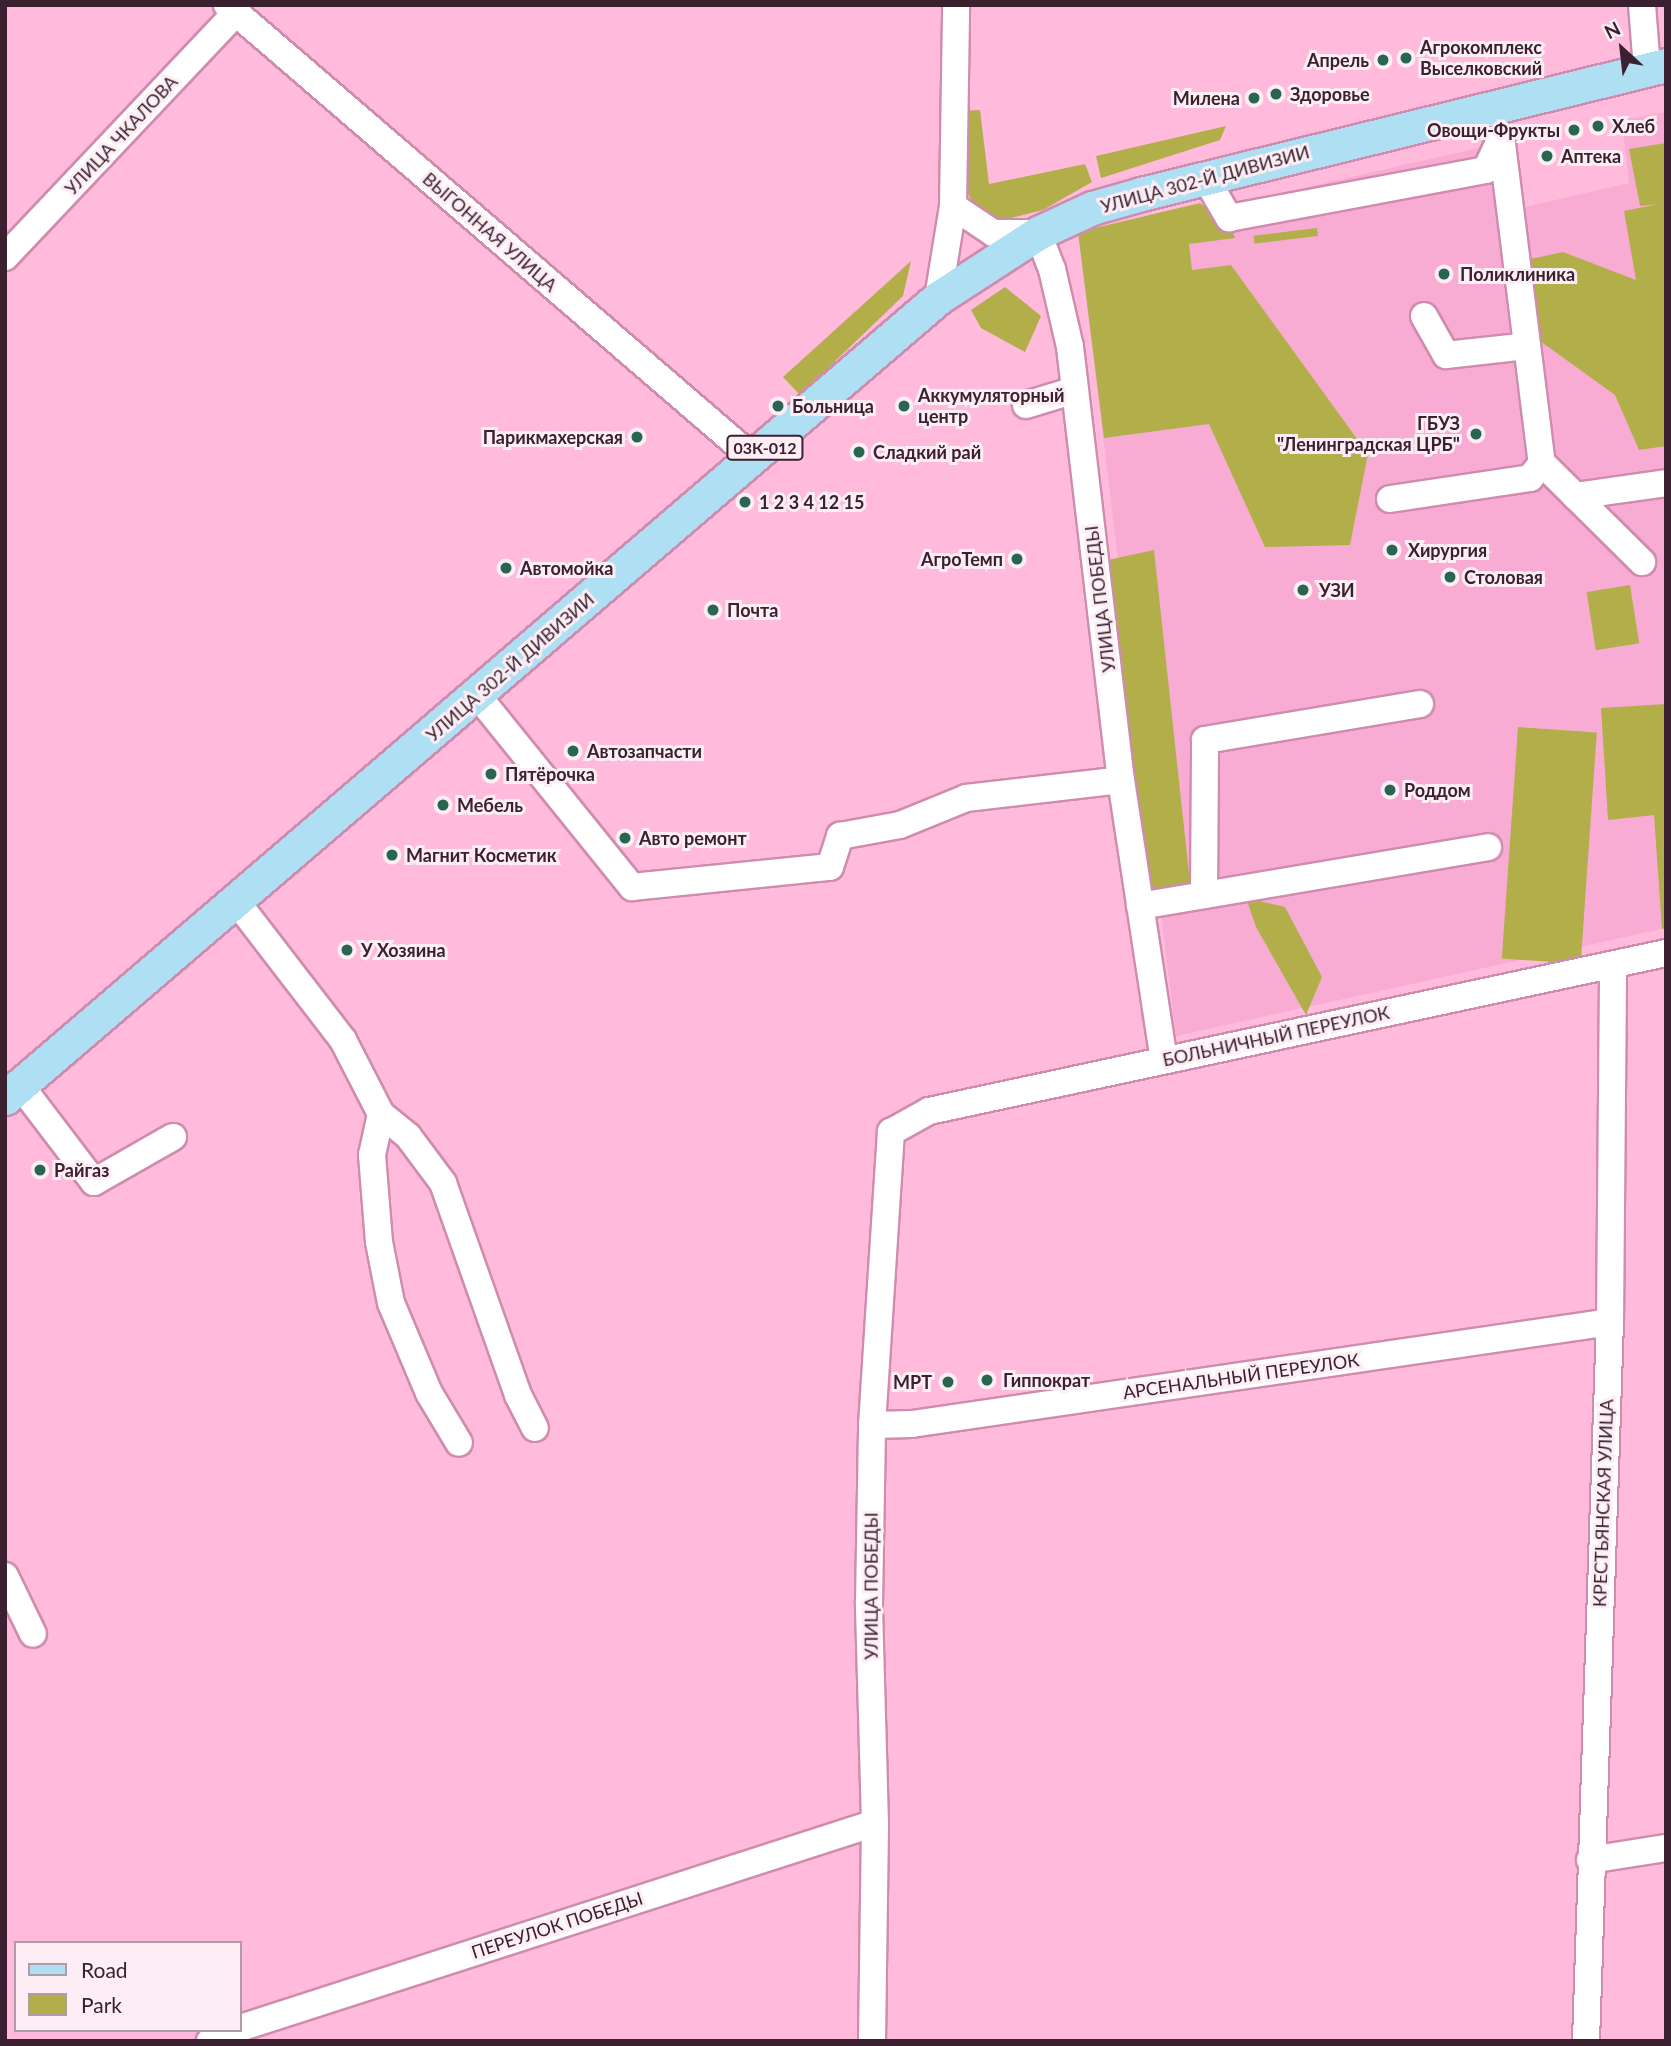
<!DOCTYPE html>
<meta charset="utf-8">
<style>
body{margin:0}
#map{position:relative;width:1671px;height:2046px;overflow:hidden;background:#ffbadc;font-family:Lato,sans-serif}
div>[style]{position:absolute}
.built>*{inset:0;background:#f8acd3}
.green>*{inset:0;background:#b2af4b;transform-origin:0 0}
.roads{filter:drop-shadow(2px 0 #ce8cae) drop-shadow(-2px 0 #ce8cae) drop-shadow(0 2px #ce8cae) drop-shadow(0 -2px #ce8cae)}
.minor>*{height:26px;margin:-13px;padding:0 13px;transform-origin:13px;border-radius:13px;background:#fff}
.major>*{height:33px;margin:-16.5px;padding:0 16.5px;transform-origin:16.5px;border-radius:16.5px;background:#afdff3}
.dots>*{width:19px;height:19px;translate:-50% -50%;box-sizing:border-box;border:4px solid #fceef4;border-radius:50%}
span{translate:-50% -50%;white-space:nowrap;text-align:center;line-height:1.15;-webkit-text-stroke:6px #fceef4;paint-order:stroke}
.shield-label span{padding:2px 5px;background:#fceef4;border:2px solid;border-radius:5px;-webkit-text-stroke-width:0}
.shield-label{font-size:16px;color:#3b212f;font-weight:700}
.poi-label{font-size:18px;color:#3b212f;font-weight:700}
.left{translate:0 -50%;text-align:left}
.right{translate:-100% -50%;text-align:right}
.street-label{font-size:18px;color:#3b212f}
.frame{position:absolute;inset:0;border:7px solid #3b212f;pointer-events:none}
.legend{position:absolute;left:14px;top:1941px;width:228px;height:91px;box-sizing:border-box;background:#fceef4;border:2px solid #af9ca5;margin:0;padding:9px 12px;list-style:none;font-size:21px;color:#3b212f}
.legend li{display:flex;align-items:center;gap:14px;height:35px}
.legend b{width:35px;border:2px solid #af9ca5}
.north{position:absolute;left:1587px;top:14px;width:70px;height:70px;-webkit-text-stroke:5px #fceef4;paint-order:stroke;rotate:333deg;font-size:19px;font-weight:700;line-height:28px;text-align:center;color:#3b212f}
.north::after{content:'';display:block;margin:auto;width:24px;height:32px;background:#3b212f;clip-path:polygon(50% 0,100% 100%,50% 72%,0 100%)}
</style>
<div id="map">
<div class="built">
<i style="clip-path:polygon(1666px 112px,1666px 928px,1176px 1036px,1079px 239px,1487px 146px,1499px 213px,1629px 183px,1622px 120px)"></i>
</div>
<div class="green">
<i style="clip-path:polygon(980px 110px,989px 184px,1085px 164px,1092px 182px,1043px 210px,999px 221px,976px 210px,961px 179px,960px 111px)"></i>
<i style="clip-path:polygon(1226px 126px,1220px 140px,1101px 178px,1096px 156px)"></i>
<i style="clip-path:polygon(1666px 143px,1666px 446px,1639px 450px,1615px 395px,1540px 341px,1526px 260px,1563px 252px,1636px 280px,1624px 211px,1659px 204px,1640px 206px,1629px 149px)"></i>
<i style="clip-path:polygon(1200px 203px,1231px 226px,1235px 238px,1189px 244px,1192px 270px,1231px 265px,1368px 454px,1350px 545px,1265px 547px,1209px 424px,1104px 438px,1078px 232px)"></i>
<i style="left:1317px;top:228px;width:8px;height:64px;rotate:83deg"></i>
<i style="clip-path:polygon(911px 261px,903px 296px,800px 395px,783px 377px)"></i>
<i style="clip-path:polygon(1005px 287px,1041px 316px,1025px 352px,981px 328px,971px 310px)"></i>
<i style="clip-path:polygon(1154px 550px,1190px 883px,1145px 893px,1094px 563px)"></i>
<i style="left:1630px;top:585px;width:59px;height:44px;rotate:81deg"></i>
<i style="clip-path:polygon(1666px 704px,1666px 928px,1662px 929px,1654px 815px,1608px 820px,1601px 708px)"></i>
<i style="left:1518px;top:727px;width:79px;height:232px;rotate:4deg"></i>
<i style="clip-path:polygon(1246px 898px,1285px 907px,1322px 977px,1306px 1015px,1256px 927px)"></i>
</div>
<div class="roads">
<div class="minor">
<i style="left:227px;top:5px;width:694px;rotate:40.74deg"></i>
<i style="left:1642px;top:5px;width:64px;rotate:85.5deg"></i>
<i style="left:1502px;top:144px;width:321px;rotate:82.9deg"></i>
<i style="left:1542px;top:463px;width:141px;rotate:44.7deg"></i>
<i style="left:1205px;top:177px;width:48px;rotate:59.7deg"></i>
<i style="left:1229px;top:218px;width:261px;rotate:-10.6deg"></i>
<i style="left:1486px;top:170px;width:35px;rotate:-65deg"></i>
<i style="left:953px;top:206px;width:48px;rotate:34deg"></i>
<i style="left:993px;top:233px;width:45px"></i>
<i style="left:1038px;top:233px;width:39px;rotate:69deg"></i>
<i style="left:1052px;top:269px;width:80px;rotate:77deg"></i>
<i style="left:1070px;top:347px;width:436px;rotate:83.3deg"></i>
<i style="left:1121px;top:780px;width:283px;rotate:81.3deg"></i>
<i style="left:5px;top:257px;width:336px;rotate:-46.6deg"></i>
<i style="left:938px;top:298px;width:93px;rotate:-80.7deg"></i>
<i style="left:953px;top:206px;width:201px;rotate:-89.1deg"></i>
<i style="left:1424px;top:316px;width:45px;rotate:60.6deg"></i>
<i style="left:1446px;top:355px;width:81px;rotate:-6.3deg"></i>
<i style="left:1026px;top:405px;width:51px;rotate:-17deg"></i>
<i style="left:1575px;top:496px;width:92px;rotate:-8.1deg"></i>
<i style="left:1390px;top:499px;width:142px;rotate:-8.5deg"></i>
<i style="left:1530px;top:478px;width:19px;rotate:-51deg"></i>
<i style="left:477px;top:695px;width:247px;rotate:51.1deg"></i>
<i style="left:632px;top:887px;width:199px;rotate:-5.8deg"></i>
<i style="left:830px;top:867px;width:33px;rotate:-72deg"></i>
<i style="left:840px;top:836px;width:61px;rotate:-10.4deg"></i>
<i style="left:900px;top:825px;width:71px;rotate:-22.2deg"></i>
<i style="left:966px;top:798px;width:156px;rotate:-6.6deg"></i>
<i style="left:1204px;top:895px;width:155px;rotate:-89.6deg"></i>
<i style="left:1205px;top:740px;width:218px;rotate:-9.5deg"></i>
<i style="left:236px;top:901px;width:175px;rotate:52.4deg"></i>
<i style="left:343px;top:1040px;width:83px;rotate:62.8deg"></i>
<i style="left:381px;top:1114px;width:42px;rotate:102.4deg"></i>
<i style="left:372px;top:1155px;width:87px;rotate:85.4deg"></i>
<i style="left:379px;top:1242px;width:62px;rotate:78.9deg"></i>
<i style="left:391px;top:1303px;width:98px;rotate:67.1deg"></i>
<i style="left:429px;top:1393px;width:58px;rotate:59deg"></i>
<i style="left:1140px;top:906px;width:353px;rotate:-9.6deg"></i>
<i style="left:20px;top:1085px;width:122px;rotate:52.7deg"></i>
<i style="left:94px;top:1182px;width:91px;rotate:-29.7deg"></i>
<i style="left:381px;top:1114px;width:35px;rotate:39deg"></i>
<i style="left:408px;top:1136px;width:59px;rotate:53.3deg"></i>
<i style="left:443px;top:1183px;width:225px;rotate:70.5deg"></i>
<i style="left:518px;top:1395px;width:37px;rotate:63deg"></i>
<i style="left:872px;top:1425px;width:40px;rotate:-1.4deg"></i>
<i style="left:912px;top:1424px;width:705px;rotate:-8.31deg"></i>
<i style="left:5px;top:1576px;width:64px;rotate:64.2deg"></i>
<i style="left:1590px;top:1860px;width:77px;rotate:-9deg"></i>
<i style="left:240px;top:2028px;width:667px;rotate:-17.89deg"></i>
<i style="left:210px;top:2041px;width:27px;rotate:-24deg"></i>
<i style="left:872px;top:2041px;width:218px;rotate:-89.2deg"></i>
<i style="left:875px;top:1823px;width:221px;rotate:-91.6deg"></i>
<i style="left:869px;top:1602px;width:177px;rotate:-89deg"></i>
<i style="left:872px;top:1425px;width:294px;rotate:-86.3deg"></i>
<i style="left:891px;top:1132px;width:43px;rotate:-28.9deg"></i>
<i style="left:929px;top:1111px;width:754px;rotate:-12.1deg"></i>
<i style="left:1586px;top:2041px;width:719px;rotate:-88.09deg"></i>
<i style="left:1610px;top:1322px;width:357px;rotate:-89.5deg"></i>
</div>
<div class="major">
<i style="left:5px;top:1098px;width:1229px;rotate:-40.61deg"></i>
<i style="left:938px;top:298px;width:119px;rotate:-33deg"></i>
<i style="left:1038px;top:233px;width:60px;rotate:-24.8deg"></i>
<i style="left:1092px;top:208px;width:51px;rotate:-15.9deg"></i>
<i style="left:1141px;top:194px;width:541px;rotate:-13.8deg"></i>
</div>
</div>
<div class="dots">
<i style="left:1406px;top:58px;background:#296651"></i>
<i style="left:1383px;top:60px;background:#296651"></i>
<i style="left:1276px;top:94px;background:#296651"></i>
<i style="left:1254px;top:98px;background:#296651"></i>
<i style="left:1598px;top:126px;background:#296651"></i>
<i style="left:1574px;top:130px;background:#296651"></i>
<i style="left:1547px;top:156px;background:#296651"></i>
<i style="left:1444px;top:274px;background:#296651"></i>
<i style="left:778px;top:406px;background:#296651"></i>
<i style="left:904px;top:406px;background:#296651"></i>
<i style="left:1476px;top:434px;background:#296651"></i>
<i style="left:637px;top:437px;background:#296651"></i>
<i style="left:859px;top:452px;background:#296651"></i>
<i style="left:745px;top:502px;background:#296651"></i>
<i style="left:1392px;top:550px;background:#296651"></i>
<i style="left:1017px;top:559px;background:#296651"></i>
<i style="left:506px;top:568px;background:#296651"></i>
<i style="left:1450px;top:577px;background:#296651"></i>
<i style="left:1303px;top:590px;background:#296651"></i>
<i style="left:713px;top:610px;background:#296651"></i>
<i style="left:573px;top:751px;background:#296651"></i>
<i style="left:491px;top:774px;background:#296651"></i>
<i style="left:1390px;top:790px;background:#296651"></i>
<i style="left:443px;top:805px;background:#296651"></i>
<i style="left:625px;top:838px;background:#296651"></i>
<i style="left:392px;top:855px;background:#296651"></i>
<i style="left:347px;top:950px;background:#296651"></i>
<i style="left:40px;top:1170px;background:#296651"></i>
<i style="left:987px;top:1380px;background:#296651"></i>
<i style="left:948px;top:1382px;background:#296651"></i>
</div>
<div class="shield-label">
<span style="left:765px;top:448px">03К-012</span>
</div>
<div class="poi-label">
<span class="left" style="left:1420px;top:58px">Агрокомплекс<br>Выселковский</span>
<span class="right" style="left:1369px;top:60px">Апрель</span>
<span class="left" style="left:1290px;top:94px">Здоровье</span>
<span class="right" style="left:1240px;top:98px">Милена</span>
<span class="left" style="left:1612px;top:126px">Хлеб</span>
<span class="right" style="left:1560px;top:130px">Овощи-Фрукты</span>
<span class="left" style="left:1561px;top:156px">Аптека</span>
<span class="left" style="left:1460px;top:274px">Поликлиника</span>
<span class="left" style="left:918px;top:406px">Аккумуляторный<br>центр</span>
<span class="left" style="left:792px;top:406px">Больница</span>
<span class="right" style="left:1460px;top:434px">ГБУЗ<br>"Ленинградская ЦРБ"</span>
<span class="right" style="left:623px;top:437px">Парикмахерская</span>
<span class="left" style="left:873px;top:452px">Сладкий рай</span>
<span class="left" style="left:759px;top:502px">1 2 3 4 12 15</span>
<span class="left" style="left:1408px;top:550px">Хирургия</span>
<span class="right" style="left:1003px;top:559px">АгроТемп</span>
<span class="left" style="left:520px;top:568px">Автомойка</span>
<span class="left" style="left:1464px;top:577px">Столовая</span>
<span class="left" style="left:1319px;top:590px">УЗИ</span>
<span class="left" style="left:727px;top:610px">Почта</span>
<span class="left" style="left:587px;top:751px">Автозапчасти</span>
<span class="left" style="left:505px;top:774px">Пятёрочка</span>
<span class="left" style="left:1404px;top:790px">Роддом</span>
<span class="left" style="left:457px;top:805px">Мебель</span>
<span class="left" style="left:639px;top:838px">Авто ремонт</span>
<span class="left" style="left:406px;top:855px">Магнит Косметик</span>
<span class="left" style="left:361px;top:950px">У Хозяина</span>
<span class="left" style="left:54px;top:1170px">Райгаз</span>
<span class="left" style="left:1003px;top:1380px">Гиппократ</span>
<span class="right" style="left:932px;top:1382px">МРТ</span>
</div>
<div class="street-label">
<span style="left:121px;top:135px;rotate:-47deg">УЛИЦА ЧКАЛОВА</span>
<span style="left:1205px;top:179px;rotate:-15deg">УЛИЦА 302-Й ДИВИЗИИ</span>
<span style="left:490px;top:232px;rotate:41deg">ВЫГОННАЯ УЛИЦА</span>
<span style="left:1100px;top:599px;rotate:-97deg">УЛИЦА ПОБЕДЫ</span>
<span style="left:510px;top:667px;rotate:-41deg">УЛИЦА 302-Й ДИВИЗИИ</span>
<span style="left:1276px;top:1036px;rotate:-12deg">БОЛЬНИЧНЫЙ ПЕРЕУЛОК</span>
<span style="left:1241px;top:1376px;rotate:-8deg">АРСЕНАЛЬНЫЙ ПЕРЕУЛОК</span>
<span style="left:1603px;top:1503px;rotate:-88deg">КРЕСТЬЯНСКАЯ УЛИЦА</span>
<span style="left:871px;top:1586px;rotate:-90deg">УЛИЦА ПОБЕДЫ</span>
<span style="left:557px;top:1925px;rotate:-18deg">ПЕРЕУЛОК ПОБЕДЫ</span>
</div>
<div class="frame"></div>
<ul class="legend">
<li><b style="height:9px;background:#afdff3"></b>Road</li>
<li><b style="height:19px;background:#b2af4b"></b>Park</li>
</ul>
<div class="north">N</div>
</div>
